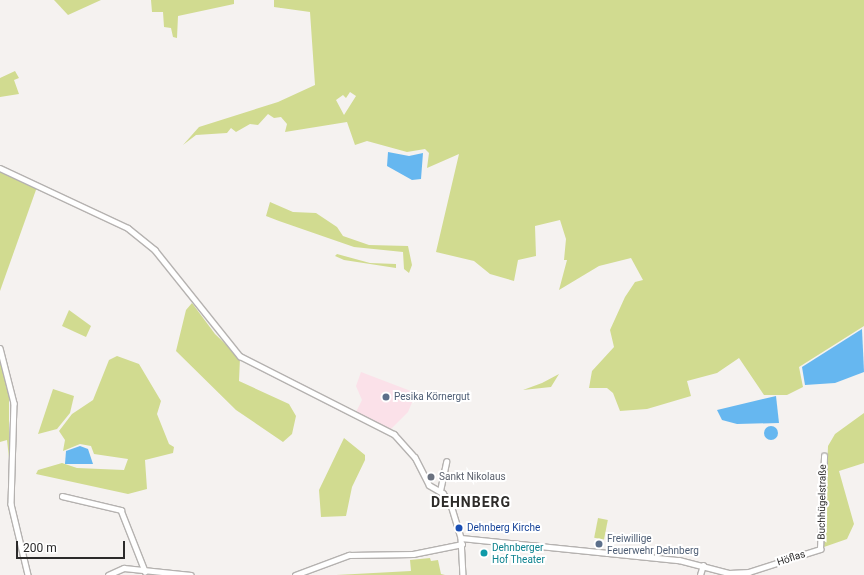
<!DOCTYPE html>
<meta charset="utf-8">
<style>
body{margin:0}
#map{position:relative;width:864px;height:575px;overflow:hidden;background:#f5f2f0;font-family:Roboto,sans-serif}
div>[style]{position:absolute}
.industrial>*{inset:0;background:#fbe1e9}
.green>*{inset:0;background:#d1db90;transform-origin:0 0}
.water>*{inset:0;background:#66b7f0}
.round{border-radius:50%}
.roads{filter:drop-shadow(1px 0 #b5b2b0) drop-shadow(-1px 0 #b5b2b0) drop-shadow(0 1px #b5b2b0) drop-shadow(0 -1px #b5b2b0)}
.minor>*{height:4.5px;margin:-2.25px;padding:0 2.25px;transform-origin:2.25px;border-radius:2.25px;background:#fff}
.dots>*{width:11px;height:11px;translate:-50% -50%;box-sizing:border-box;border:2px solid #fff;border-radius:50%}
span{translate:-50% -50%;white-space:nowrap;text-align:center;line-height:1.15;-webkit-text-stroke:4px #fff;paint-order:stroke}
.service-label{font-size:10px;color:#4e5e75}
.left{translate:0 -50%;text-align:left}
.worship-label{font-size:10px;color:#5b616d}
.street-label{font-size:10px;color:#2b2a2a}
.transit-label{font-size:10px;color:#164399}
.culture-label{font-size:10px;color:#0d838f}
.district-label{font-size:14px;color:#2d2b29;font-weight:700;letter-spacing:1px}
.scale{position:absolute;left:16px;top:541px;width:109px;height:18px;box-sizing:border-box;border:2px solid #2b2a2a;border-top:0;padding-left:5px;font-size:12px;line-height:14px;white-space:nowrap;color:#2b2a2a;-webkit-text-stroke:3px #fff;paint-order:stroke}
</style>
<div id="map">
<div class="industrial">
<i style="clip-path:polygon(361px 372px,416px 393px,408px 412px,390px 430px,356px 412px,362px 400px,356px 386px)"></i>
</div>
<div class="green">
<i style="clip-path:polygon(54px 0,101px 0,68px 15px)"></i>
<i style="clip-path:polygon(151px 0,234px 0,234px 4px,178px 16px,177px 38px,173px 37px,171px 28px,164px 27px,163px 12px,152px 12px)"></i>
<i style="clip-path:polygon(evenodd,274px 0,864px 0,864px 326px,799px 367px,803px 387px,787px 395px,764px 395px,739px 358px,717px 373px,687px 381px,691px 396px,647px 409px,620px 411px,613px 393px,607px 388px,589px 388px,592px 371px,614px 347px,610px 330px,625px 297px,635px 282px,643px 280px,631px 258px,599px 266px,559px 290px,567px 260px,564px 260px,566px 239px,560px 220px,535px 226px,536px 256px,518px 260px,514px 281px,490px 274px,474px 261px,436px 252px,459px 154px,427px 168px,429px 153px,425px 149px,407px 152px,367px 141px,355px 145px,347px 122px,285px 132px,287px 124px,281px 117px,274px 118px,268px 114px,258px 125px,250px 124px,236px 132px,231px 128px,227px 133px,196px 135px,183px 145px,199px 127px,278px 102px,315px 85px,310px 12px,274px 7px,274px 0,350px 92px,356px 96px,344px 115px,336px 100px,343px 95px,346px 98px,350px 92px)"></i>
<i style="clip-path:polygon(15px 71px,19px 78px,14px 80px,19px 94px,0 97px,0 78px)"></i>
<i style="clip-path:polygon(0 172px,37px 187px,0 291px)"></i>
<i style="clip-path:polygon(270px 202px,293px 212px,316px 213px,337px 227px,343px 236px,369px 245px,408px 246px,412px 265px,409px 273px,404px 269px,403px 252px,354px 247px,279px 221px,266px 216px)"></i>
<i style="clip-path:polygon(337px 254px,370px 263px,396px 264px,396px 268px,344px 260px,335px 256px)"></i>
<i style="clip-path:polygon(192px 303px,215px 334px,240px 358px,239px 381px,289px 404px,296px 416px,292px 434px,283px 442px,236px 410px,176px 351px,186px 310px)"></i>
<i style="clip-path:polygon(69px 310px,91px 326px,86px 337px,62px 326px)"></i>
<i style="clip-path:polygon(117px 356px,139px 364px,161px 401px,157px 414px,169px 444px,174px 447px,173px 453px,145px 460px,147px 489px,128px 494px,36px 474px,38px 470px,62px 463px,77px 468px,124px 470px,128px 459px,94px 454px,91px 446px,80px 444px,63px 451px,65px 440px,59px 431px,72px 414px,93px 400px,109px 360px)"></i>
<i style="clip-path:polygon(0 357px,9px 389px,9px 458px,7px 440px,0 442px)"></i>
<i style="clip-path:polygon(559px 374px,551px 387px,523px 390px,542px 383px)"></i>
<i style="clip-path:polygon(53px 389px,74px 396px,70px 413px,57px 429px,38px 434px)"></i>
<i style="clip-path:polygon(864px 413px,864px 463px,839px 471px,854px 524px,847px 539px,824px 547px,828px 446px,835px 434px)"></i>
<i style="clip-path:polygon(344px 438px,365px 455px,365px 460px,352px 487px,346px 516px,321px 517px,319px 490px)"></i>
<i style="left:598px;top:518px;width:10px;height:20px;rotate:11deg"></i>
<i style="clip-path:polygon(430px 558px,431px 561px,438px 560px,441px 574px,445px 575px,336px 575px,411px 571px,410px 560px)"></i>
</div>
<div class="water">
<i style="clip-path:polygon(388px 152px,409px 156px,423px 153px,421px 179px,412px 180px,387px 166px)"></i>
<i style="clip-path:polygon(862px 329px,864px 372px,835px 383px,805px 385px,802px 367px)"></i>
<i style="clip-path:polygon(776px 396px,779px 423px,737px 424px,722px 420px,717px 410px)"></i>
<i class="round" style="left:764px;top:426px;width:14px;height:14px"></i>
<i style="clip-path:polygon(80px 446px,88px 449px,93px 464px,65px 464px,66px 451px)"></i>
</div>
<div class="roads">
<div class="minor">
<i style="left:0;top:168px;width:141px;rotate:25.1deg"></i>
<i style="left:128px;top:228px;width:35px;rotate:39deg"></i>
<i style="left:155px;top:250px;width:136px;rotate:51.3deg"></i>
<i style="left:240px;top:356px;width:173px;rotate:26.9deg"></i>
<i style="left:394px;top:434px;width:31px;rotate:48deg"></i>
<i style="left:415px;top:457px;width:31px;rotate:63deg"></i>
<i style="left:429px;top:485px;width:16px;rotate:30deg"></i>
<i style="left:443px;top:493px;width:14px;rotate:56deg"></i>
<i style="left:451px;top:505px;width:34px;rotate:73deg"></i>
<i style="left:461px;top:538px;width:37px;rotate:87deg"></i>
<i style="left:0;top:348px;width:57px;rotate:75.7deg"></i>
<i style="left:14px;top:403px;width:101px;rotate:91.7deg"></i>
<i style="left:11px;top:504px;width:73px;rotate:76.5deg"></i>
<i style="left:440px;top:491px;width:30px;rotate:-78deg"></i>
<i style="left:62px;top:496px;width:61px;rotate:13.3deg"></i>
<i style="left:121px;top:510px;width:66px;rotate:68.5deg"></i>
<i style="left:461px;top:538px;width:219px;rotate:5.8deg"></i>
<i style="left:679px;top:560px;width:52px;rotate:14.6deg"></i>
<i style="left:729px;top:573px;width:20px;rotate:-3deg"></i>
<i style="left:749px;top:572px;width:75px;rotate:-17.9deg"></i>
<i style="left:820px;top:549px;width:93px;rotate:-87.5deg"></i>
<i style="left:108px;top:575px;width:17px;rotate:-24deg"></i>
<i style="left:124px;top:568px;width:67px;rotate:6deg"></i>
<i style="left:295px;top:575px;width:58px;rotate:-20.3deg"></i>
<i style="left:349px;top:555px;width:64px;rotate:-0.9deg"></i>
<i style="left:413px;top:554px;width:50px;rotate:-11.5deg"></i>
<i style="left:700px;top:575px;width:10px;rotate:-73deg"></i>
</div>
</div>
<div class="dots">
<i style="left:386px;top:397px;background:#5c6f8a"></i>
<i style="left:431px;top:477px;background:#6b7280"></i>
<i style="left:459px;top:528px;background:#1a4fb4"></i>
<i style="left:599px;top:544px;background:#5c6f8a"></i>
<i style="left:484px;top:553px;background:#0f9aa8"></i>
</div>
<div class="service-label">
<span class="left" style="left:394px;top:397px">Pesika Körnergut</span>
<span class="left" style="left:607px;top:544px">Freiwillige<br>Feuerwehr Dehnberg</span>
</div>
<div class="worship-label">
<span class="left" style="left:439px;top:477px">Sankt Nikolaus</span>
</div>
<div class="street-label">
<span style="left:822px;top:502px;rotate:-89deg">Buchhügelstraße</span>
<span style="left:791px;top:558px;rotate:-18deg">Höflas</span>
</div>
<div class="transit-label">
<span class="left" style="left:467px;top:528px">Dehnberg Kirche</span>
</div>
<div class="culture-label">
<span class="left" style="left:492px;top:553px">Dehnberger<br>Hof Theater</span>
</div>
<div class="district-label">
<span style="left:471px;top:502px">DEHNBERG</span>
</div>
<div class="scale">200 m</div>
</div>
